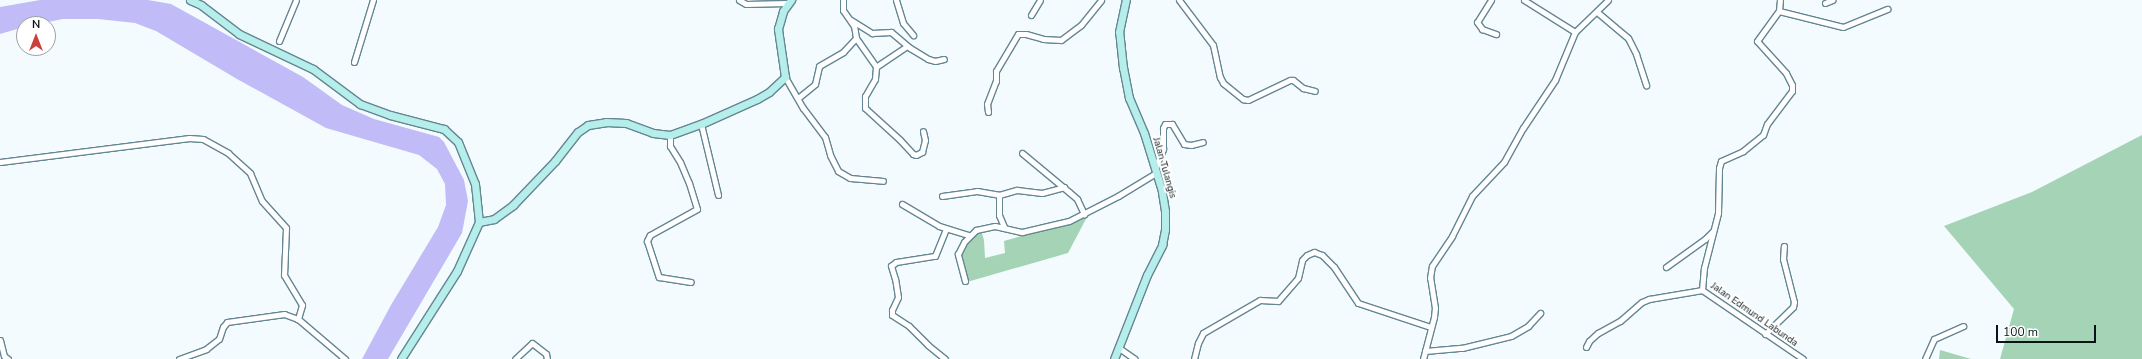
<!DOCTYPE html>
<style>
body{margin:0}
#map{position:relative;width:2142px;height:359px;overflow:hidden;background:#f4fbfe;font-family:"Nunito Sans",sans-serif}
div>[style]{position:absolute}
.green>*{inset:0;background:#a5d3b5}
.water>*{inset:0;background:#c1bcf7}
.roads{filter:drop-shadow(1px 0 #648692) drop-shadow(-1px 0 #648692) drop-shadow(0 1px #648692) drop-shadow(0 -1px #648692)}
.street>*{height:5px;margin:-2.5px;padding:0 2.5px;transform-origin:2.5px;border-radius:2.5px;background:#fff}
.secondary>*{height:7px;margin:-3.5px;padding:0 3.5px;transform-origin:3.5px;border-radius:3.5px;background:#b5eeeb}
span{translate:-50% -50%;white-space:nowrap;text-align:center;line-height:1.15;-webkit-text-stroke:4px #fff;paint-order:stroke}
.street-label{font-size:10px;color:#071418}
.north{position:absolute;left:16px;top:16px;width:40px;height:40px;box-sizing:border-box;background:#fff;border:1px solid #9ca1a3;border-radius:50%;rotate:0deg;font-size:11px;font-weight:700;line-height:16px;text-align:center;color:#071418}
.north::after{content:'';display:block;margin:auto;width:14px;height:18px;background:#cc3e37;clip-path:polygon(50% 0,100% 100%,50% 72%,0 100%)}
.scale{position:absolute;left:1996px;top:325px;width:100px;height:18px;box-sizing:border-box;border:2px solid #071418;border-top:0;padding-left:5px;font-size:12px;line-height:14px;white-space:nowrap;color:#071418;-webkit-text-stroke:3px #fff;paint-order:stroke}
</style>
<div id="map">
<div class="green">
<i style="clip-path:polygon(2142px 135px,2142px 359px,2000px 359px,2014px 309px,1944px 226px,2032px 192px)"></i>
<i style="clip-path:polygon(1087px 217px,1068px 253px,967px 282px,959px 254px,965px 244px,981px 230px,984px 240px,985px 258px,1005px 253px,1004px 241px)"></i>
<i style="clip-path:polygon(1940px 350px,1971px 359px,1939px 359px)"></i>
</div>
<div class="water">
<i style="clip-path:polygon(40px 0,148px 0,171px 4px,303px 77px,342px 105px,374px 119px,439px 137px,444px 142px,464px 180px,468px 201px,462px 233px,388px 359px,362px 359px,391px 305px,438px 227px,446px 205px,445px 184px,437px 169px,419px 155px,326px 128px,237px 79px,156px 31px,135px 23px,98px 19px,63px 19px,38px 24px,24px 24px,24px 27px,0 34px,0 7px)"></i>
</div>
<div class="roads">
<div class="street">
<i style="left:739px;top:0;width:8px;rotate:30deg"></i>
<i style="left:746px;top:4px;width:41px;rotate:-1.4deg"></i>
<i style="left:896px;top:0;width:24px;rotate:73deg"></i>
<i style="left:903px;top:23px;width:16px;rotate:50deg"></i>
<i style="left:1179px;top:0;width:56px;rotate:52.9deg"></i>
<i style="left:1213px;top:45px;width:33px;rotate:78deg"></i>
<i style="left:1220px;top:77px;width:7px;rotate:63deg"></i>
<i style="left:1223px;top:83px;width:26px;rotate:39deg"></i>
<i style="left:1243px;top:99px;width:5px;rotate:11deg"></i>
<i style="left:1248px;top:100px;width:47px;rotate:-25.5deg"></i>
<i style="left:1290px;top:80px;width:3px"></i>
<i style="left:1293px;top:80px;width:13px;rotate:39deg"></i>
<i style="left:1303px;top:88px;width:12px;rotate:14deg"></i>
<i style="left:1491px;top:0;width:26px;rotate:122deg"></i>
<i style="left:1477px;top:22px;width:9px;rotate:54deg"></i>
<i style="left:1482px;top:29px;width:15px;rotate:20deg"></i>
<i style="left:1524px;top:0;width:60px;rotate:32.1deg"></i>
<i style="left:1825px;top:3px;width:8px;rotate:-23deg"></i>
<i style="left:1779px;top:11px;width:66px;rotate:14deg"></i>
<i style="left:1843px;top:27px;width:48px;rotate:-22.2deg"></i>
<i style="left:1597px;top:12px;width:40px;rotate:40deg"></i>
<i style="left:1628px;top:38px;width:18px;rotate:63deg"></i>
<i style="left:1636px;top:54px;width:33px;rotate:72deg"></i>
<i style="left:1031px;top:15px;width:17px;rotate:-59deg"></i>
<i style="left:851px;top:20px;width:25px;rotate:32deg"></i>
<i style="left:872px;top:33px;width:19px;rotate:-3deg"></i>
<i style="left:891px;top:32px;width:25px;rotate:40deg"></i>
<i style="left:910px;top:48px;width:21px;rotate:31deg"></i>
<i style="left:928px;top:59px;width:7px;rotate:16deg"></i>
<i style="left:935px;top:61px;width:9px;rotate:-13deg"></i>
<i style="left:856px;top:38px;width:35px;rotate:55deg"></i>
<i style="left:279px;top:41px;width:44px;rotate:-67.5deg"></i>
<i style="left:907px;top:46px;width:37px;rotate:146deg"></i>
<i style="left:876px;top:67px;width:12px;rotate:95deg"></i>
<i style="left:875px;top:79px;width:20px;rotate:120deg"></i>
<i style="left:865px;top:96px;width:12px;rotate:90deg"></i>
<i style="left:865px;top:108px;width:47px;rotate:42.4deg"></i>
<i style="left:900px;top:140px;width:19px;rotate:47deg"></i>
<i style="left:913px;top:154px;width:3px;rotate:18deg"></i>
<i style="left:916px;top:155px;width:7px;rotate:-27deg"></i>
<i style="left:922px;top:152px;width:12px;rotate:-76deg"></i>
<i style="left:925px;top:140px;width:9px;rotate:-103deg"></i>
<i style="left:354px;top:62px;width:65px;rotate:-73deg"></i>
<i style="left:785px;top:77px;width:36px;rotate:60deg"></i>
<i style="left:803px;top:108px;width:36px;rotate:53deg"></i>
<i style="left:825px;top:137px;width:19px;rotate:74deg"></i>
<i style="left:830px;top:155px;width:18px;rotate:63deg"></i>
<i style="left:838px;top:171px;width:14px;rotate:30deg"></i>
<i style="left:850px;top:178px;width:33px;rotate:5deg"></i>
<i style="left:798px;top:98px;width:22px;rotate:-39deg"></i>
<i style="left:815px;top:84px;width:18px;rotate:-77deg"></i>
<i style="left:819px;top:66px;width:28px;rotate:-30deg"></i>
<i style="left:843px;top:52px;width:19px;rotate:-47deg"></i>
<i style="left:856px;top:38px;width:12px;rotate:-99deg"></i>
<i style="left:854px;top:26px;width:19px;rotate:-125deg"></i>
<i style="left:843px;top:10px;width:10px;rotate:-90deg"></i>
<i style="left:988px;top:112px;width:8px;rotate:-97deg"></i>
<i style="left:987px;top:104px;width:25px;rotate:-69deg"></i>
<i style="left:996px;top:81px;width:10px;rotate:-90deg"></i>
<i style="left:996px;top:71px;width:43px;rotate:-59.3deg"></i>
<i style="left:1018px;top:34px;width:8px"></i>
<i style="left:1026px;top:34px;width:18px;rotate:16deg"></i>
<i style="left:1043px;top:39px;width:18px;rotate:3deg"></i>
<i style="left:1061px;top:40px;width:25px;rotate:-37deg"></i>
<i style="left:1081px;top:25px;width:32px;rotate:-51deg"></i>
<i style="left:701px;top:124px;width:73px;rotate:76.5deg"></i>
<i style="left:670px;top:135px;width:11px;rotate:90deg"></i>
<i style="left:670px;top:146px;width:19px;rotate:58deg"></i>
<i style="left:680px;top:162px;width:23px;rotate:67deg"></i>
<i style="left:689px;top:183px;width:27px;rotate:73deg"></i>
<i style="left:697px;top:209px;width:54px;rotate:151deg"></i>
<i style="left:650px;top:235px;width:7px;rotate:117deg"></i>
<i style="left:647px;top:241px;width:38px;rotate:72deg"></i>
<i style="left:659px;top:277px;width:32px;rotate:9deg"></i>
<i style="left:1022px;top:153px;width:61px;rotate:39.7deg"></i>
<i style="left:1069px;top:192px;width:11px;rotate:41deg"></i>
<i style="left:1077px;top:199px;width:17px;rotate:65deg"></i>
<i style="left:0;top:162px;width:191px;rotate:-7.2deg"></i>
<i style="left:189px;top:138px;width:14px;rotate:4deg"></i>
<i style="left:203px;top:139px;width:29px;rotate:29deg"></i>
<i style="left:228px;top:153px;width:30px;rotate:42deg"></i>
<i style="left:250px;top:173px;width:30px;rotate:67deg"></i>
<i style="left:262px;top:201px;width:36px;rotate:48deg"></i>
<i style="left:286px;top:228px;width:47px;rotate:92.4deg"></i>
<i style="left:284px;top:275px;width:35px;rotate:59deg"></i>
<i style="left:302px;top:305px;width:15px;rotate:106deg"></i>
<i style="left:1155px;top:168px;width:21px;rotate:-67deg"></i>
<i style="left:1163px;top:149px;width:21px;rotate:-90deg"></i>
<i style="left:1163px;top:128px;width:4px;rotate:-63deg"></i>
<i style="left:1165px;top:124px;width:7px"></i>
<i style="left:1172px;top:124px;width:23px;rotate:59deg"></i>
<i style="left:1184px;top:144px;width:7px;rotate:8deg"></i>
<i style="left:1191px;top:145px;width:12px;rotate:-14deg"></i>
<i style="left:999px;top:195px;width:20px;rotate:90deg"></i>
<i style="left:999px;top:215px;width:13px;rotate:67deg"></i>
<i style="left:942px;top:196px;width:35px;rotate:-8deg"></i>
<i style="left:977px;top:191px;width:22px;rotate:10deg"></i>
<i style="left:999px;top:195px;width:19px;rotate:-16deg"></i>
<i style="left:1017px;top:190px;width:25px;rotate:7deg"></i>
<i style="left:1042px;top:193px;width:23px;rotate:-15deg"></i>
<i style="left:902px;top:204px;width:43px;rotate:30.7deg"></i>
<i style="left:939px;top:226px;width:31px;rotate:17deg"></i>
<i style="left:1666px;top:267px;width:48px;rotate:-35.7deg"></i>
<i style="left:1705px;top:239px;width:11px;rotate:-45deg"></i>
<i style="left:965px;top:281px;width:28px;rotate:-105deg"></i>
<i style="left:958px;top:254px;width:13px;rotate:-63deg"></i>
<i style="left:964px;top:242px;width:17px;rotate:-45deg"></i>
<i style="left:976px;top:230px;width:19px;rotate:-12deg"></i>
<i style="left:995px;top:226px;width:28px;rotate:13deg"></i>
<i style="left:1022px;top:232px;width:48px;rotate:-13.2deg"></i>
<i style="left:1069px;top:221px;width:55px;rotate:-27deg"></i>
<i style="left:1118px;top:196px;width:44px;rotate:-31.2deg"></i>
<i style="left:1702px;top:290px;width:22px;rotate:-85deg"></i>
<i style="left:1704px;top:268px;width:57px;rotate:-75.7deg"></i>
<i style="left:1718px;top:213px;width:45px;rotate:-88.7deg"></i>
<i style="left:1719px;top:168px;width:7px;rotate:-74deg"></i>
<i style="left:1721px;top:161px;width:24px;rotate:-24deg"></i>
<i style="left:1743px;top:151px;width:26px;rotate:-39deg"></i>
<i style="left:1763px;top:135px;width:12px;rotate:-70deg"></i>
<i style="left:1767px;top:124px;width:41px;rotate:-52.9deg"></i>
<i style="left:1792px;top:91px;width:6px;rotate:-90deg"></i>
<i style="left:1792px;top:85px;width:13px;rotate:-117deg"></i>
<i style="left:1786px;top:73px;width:43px;rotate:-132.2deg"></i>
<i style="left:1757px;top:41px;width:37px;rotate:-54deg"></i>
<i style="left:1779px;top:11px;width:11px;rotate:-85deg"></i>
<i style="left:1702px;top:290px;width:122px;rotate:34.3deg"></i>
<i style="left:1765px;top:334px;width:39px;rotate:-44deg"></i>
<i style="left:1793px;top:307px;width:5px;rotate:-79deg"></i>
<i style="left:1794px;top:302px;width:44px;rotate:-104.3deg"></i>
<i style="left:1783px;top:259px;width:13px;rotate:-86deg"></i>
<i style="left:0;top:340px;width:16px;rotate:76deg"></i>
<i style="left:4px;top:356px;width:5px;rotate:37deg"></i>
<i style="left:1586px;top:347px;width:7px;rotate:-63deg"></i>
<i style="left:1589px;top:341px;width:12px;rotate:-42deg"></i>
<i style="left:1598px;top:333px;width:25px;rotate:-29deg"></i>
<i style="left:1620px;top:321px;width:29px;rotate:-41deg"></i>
<i style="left:1642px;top:302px;width:8px;rotate:-23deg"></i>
<i style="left:1649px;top:299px;width:54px;rotate:-9.6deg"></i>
<i style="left:1119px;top:348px;width:19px;rotate:35deg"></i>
<i style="left:1425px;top:351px;width:37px;rotate:-5deg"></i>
<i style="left:1462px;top:348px;width:50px;rotate:-13.8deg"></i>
<i style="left:1511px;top:336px;width:20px;rotate:-30deg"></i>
<i style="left:1528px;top:326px;width:18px;rotate:-47deg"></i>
<i style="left:179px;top:359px;width:29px;rotate:-20deg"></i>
<i style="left:206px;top:349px;width:16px;rotate:-38deg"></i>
<i style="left:219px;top:339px;width:13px;rotate:-72deg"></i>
<i style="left:223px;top:327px;width:6px;rotate:-51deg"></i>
<i style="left:227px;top:322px;width:58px;rotate:-8deg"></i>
<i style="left:284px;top:314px;width:15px;rotate:20deg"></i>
<i style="left:298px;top:319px;width:62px;rotate:40.4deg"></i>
<i style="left:515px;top:359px;width:23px;rotate:-43deg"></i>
<i style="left:532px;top:343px;width:18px;rotate:38deg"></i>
<i style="left:546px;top:354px;width:5px;rotate:79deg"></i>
<i style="left:945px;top:359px;width:22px;rotate:-141deg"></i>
<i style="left:928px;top:345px;width:27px;rotate:-135deg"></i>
<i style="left:909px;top:326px;width:20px;rotate:-147deg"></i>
<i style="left:892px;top:315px;width:5px;rotate:-90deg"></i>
<i style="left:892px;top:310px;width:14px;rotate:-65deg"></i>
<i style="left:898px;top:297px;width:18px;rotate:-99deg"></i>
<i style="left:895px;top:279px;width:14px;rotate:-107deg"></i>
<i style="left:891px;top:266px;width:6px;rotate:-39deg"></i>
<i style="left:896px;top:262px;width:39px;rotate:-9deg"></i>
<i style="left:935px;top:256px;width:29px;rotate:-68deg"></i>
<i style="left:1194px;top:359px;width:16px;rotate:-76deg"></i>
<i style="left:1198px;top:343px;width:11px;rotate:-63deg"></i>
<i style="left:1203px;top:333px;width:66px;rotate:-30.1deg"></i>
<i style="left:1260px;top:300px;width:18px;rotate:3deg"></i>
<i style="left:1278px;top:301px;width:30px;rotate:-49deg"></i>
<i style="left:1298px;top:278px;width:18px;rotate:-77deg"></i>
<i style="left:1302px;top:260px;width:7px;rotate:-45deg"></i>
<i style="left:1307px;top:255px;width:8px;rotate:-23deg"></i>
<i style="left:1314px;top:252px;width:9px;rotate:21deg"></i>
<i style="left:1322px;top:255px;width:17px;rotate:45deg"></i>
<i style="left:1334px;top:267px;width:43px;rotate:56.3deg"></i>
<i style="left:1358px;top:303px;width:76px;rotate:18.4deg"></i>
<i style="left:1423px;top:359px;width:43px;rotate:-75.3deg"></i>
<i style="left:1434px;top:317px;width:9px;rotate:-84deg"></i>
<i style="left:1435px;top:308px;width:30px;rotate:-99deg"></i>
<i style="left:1430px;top:278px;width:12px;rotate:-81deg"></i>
<i style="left:1432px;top:266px;width:36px;rotate:-56deg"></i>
<i style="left:1452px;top:236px;width:45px;rotate:-63.4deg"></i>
<i style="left:1472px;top:196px;width:47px;rotate:-46.7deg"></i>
<i style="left:1504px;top:162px;width:39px;rotate:-61deg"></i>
<i style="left:1523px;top:128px;width:58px;rotate:-56.3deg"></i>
<i style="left:1555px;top:80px;width:52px;rotate:-67.4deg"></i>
<i style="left:1575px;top:32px;width:46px;rotate:-44.1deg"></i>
<i style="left:1925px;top:359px;width:22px;rotate:-66deg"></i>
<i style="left:1934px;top:339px;width:32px;rotate:-24deg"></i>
</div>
<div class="secondary">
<i style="left:190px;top:0;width:12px;rotate:24deg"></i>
<i style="left:201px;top:5px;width:48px;rotate:37.3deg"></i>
<i style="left:239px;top:34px;width:82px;rotate:25.3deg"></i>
<i style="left:313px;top:69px;width:59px;rotate:36.7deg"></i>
<i style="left:360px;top:104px;width:32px;rotate:20deg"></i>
<i style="left:390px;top:115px;width:56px;rotate:14.5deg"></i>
<i style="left:444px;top:129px;width:19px;rotate:43deg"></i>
<i style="left:458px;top:142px;width:45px;rotate:68deg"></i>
<i style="left:475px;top:184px;width:38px;rotate:84deg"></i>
<i style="left:479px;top:222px;width:54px;rotate:114.2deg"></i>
<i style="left:457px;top:271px;width:104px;rotate:122.5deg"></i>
<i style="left:479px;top:222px;width:15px;rotate:-11deg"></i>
<i style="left:494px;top:219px;width:24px;rotate:-36deg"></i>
<i style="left:513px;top:205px;width:61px;rotate:-46.3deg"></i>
<i style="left:555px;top:161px;width:37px;rotate:-52deg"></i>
<i style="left:578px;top:132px;width:12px;rotate:-35deg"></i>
<i style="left:588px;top:125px;width:18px;rotate:-9deg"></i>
<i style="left:606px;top:122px;width:20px;rotate:3deg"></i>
<i style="left:626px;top:123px;width:29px;rotate:20deg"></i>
<i style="left:653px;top:133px;width:17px;rotate:7deg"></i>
<i style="left:670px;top:135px;width:33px;rotate:-20deg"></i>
<i style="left:701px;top:124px;width:61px;rotate:-24.1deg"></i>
<i style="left:757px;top:99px;width:14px;rotate:-30deg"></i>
<i style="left:769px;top:92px;width:22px;rotate:-43deg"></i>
<i style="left:785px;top:77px;width:49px;rotate:-98.3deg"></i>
<i style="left:778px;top:29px;width:19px;rotate:-74deg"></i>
<i style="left:783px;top:11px;width:14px;rotate:-54deg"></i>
<i style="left:1114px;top:359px;width:90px;rotate:-68.6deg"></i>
<i style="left:1147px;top:275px;width:34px;rotate:-63deg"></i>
<i style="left:1162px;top:245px;width:16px;rotate:-79deg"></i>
<i style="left:1165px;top:229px;width:18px;rotate:-90deg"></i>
<i style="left:1165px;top:211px;width:20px;rotate:-99deg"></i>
<i style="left:1162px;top:191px;width:61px;rotate:-107.2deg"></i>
<i style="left:1144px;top:133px;width:38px;rotate:-113deg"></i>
<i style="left:1129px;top:98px;width:31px;rotate:-101deg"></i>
<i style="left:1123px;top:68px;width:36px;rotate:-96deg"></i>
<i style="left:1119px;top:32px;width:33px;rotate:-78deg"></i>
</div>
</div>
<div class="street-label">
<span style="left:1164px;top:168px;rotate:74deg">Jalan Tulangis</span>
<span style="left:1754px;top:315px;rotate:35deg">Jalan Edmund Labunda</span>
</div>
<div class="north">N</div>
<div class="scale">100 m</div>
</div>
